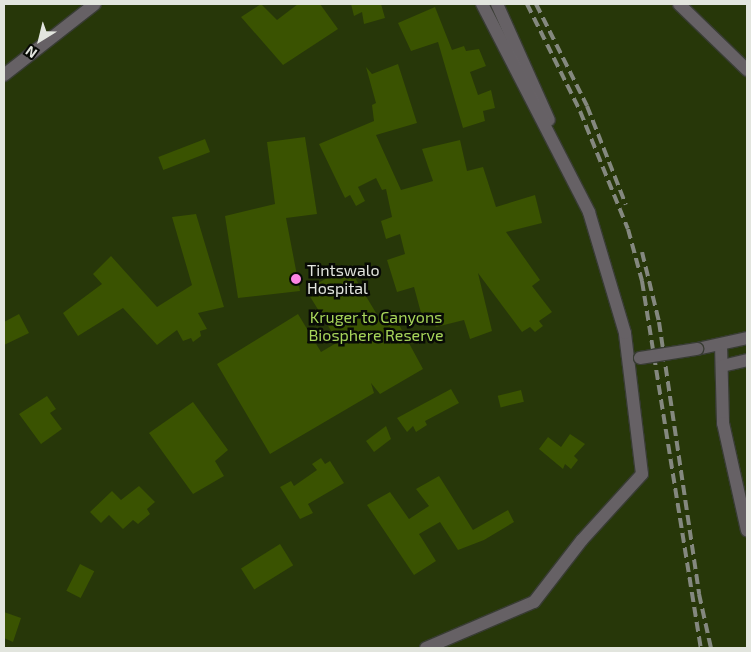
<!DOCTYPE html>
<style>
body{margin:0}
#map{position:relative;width:751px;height:652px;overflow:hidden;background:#1c2117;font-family:"Exo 2",sans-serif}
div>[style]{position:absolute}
.green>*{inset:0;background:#273709;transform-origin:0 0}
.building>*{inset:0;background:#3a5301;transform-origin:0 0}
.roads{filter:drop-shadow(1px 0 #383c33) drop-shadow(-1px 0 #383c33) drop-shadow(0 1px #383c33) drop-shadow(0 -1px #383c33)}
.minor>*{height:12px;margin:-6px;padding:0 6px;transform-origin:6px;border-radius:6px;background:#666165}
.tertiary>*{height:12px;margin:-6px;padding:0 6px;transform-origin:6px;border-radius:6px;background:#666165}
.rail>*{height:4px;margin-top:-2px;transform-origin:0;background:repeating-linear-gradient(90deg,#84887f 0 10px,transparent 0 15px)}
.bridges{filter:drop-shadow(1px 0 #383c33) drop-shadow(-1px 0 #383c33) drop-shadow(0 1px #383c33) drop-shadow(0 -1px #383c33)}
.minor-bridge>*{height:12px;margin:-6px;padding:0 6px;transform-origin:6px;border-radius:6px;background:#666165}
.dots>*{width:14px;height:14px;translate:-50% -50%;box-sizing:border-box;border:2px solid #080a06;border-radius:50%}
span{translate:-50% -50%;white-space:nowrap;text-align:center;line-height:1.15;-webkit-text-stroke:5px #080a06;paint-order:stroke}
.poi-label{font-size:16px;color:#e2e5de}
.left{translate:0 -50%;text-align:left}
.park-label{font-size:16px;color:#a7d55a}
.frame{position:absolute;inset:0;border:5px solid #e2e5de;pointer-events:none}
.north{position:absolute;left:15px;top:15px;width:50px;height:50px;-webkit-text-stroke:4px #080a06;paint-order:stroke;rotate:216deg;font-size:14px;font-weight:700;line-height:20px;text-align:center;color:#e2e5de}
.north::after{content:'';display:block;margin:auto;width:18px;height:22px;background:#e2e5de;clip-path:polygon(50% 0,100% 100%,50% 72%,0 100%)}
</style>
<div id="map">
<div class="green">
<i style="left:4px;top:4px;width:743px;height:644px"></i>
</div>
<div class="building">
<i style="clip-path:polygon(261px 4px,277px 20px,298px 4px,320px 4px,338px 29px,283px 65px,241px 17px)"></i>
<i style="clip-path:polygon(351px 4px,381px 4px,385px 18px,364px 24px,362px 12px,354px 16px)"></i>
<i style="clip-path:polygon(435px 7px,452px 50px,464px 46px,466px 51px,479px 49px,486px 66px,470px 72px,478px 95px,491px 90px,495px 108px,483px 111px,485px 121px,463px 128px,438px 42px,411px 51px,398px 23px)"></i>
<i style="clip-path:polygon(398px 64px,417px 123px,376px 135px,401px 190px,433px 181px,422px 149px,460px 140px,467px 171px,483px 167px,496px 207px,535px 195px,542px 223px,506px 232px,540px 280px,532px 286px,552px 312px,539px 321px,543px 326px,535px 332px,530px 327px,522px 332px,478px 273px,492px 331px,470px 339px,464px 320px,436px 327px,433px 322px,424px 324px,414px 287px,397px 292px,387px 260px,405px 254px,400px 234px,386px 239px,381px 221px,392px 217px,386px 189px,382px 190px,376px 178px,358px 187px,365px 201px,356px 206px,350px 195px,345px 198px,319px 144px,374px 121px,372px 105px,376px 103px,366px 67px,372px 74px)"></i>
<i style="clip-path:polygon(305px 137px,317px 214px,286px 218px,300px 291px,238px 298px,225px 216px,275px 204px,267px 142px)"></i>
<i style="left:205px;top:139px;width:14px;height:50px;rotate:69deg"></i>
<i style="clip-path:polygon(196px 214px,224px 307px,198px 313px,207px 329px,200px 331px,201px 336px,193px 342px,191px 338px,183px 341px,177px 330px,157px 345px,123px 308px,78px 336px,63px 313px,102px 284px,93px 274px,111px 256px,157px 307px,192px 285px,172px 217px)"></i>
<i style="clip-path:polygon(348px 266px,379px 318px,391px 310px,423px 369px,380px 394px,371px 383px,374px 393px,270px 454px,217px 364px,298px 314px,321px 352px,338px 342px,306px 290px)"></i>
<i style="clip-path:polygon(19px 314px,29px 333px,4px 345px,4px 322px)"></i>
<i style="clip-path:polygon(451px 389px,459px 403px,425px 421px,427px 425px,416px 432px,413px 426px,407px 432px,397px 418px)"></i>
<i style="left:521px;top:390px;width:12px;height:24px;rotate:76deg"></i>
<i style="clip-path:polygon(47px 396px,56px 409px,50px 413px,62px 429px,41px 444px,19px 414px)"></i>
<i style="clip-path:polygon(193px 402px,228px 450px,215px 461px,224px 476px,193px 494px,149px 433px)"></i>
<i style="clip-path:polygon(386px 426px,391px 439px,374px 452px,366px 441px)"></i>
<i style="clip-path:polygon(570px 434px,585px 444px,574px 456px,578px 460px,571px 469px,565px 464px,563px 469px,539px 449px,548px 437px,561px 447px)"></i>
<i style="clip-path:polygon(321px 458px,325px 464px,330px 461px,344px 483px,308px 504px,313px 513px,300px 519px,280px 487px,291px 481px,294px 486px,317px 470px,312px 464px)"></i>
<i style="clip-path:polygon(439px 476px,473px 530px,508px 510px,514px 522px,484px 540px,458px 550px,440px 522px,419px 534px,436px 561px,414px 575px,367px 505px,390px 492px,409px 519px,429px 506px,416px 489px)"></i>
<i style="clip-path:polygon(139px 486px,155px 502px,147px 509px,150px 514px,138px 524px,133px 520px,123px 529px,109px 515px,101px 523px,90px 512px,112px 491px,121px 500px)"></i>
<i style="left:280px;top:544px;width:25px;height:46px;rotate:58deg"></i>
<i style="left:80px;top:564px;width:16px;height:30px;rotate:27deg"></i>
<i style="clip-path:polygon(4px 612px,21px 618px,13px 642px,4px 638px)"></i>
</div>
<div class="roads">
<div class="minor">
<i style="left:497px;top:4px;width:127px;rotate:65.9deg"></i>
<i style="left:4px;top:75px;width:115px;rotate:-38deg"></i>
<i style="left:721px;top:345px;width:78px;rotate:88.5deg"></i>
<i style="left:723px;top:423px;width:110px;rotate:77.4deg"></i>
<i style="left:697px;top:349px;width:51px;rotate:-12.4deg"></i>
<i style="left:722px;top:366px;width:26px;rotate:-13deg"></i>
<i style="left:426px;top:648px;width:117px;rotate:-23.1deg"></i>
<i style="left:534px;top:602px;width:78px;rotate:-52.3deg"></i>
<i style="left:582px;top:540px;width:89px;rotate:-47.7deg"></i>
<i style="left:642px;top:474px;width:142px;rotate:-96.9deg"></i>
<i style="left:625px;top:333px;width:126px;rotate:-106.6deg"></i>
<i style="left:589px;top:212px;width:234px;rotate:-117.2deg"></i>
</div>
<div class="tertiary">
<i style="left:679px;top:4px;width:95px;rotate:44.1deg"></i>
</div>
</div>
<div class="rail">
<i style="left:527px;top:4px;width:119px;rotate:63.6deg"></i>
<i style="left:580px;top:111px;width:127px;rotate:67.9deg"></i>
<i style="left:628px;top:229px;width:54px;rotate:74.9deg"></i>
<i style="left:642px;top:281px;width:372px;rotate:80.9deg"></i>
<i style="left:536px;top:4px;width:114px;rotate:63.4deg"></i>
<i style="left:587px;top:106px;width:106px;rotate:68.5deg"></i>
<i style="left:642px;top:252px;width:72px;rotate:76.3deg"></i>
<i style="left:659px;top:322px;width:275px;rotate:81.6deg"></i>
<i style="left:699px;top:594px;width:55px;rotate:77.5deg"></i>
</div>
<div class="bridges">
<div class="minor-bridge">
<i style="left:640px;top:358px;width:58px;rotate:-9deg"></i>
</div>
</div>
<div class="dots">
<i style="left:296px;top:279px;background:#fc86e4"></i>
</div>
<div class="poi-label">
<span class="left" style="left:307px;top:279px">Tintswalo<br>Hospital</span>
</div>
<div class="park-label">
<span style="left:376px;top:326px">Kruger to Canyons<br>Biosphere Reserve</span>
</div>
<div class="frame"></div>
<div class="north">N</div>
</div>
